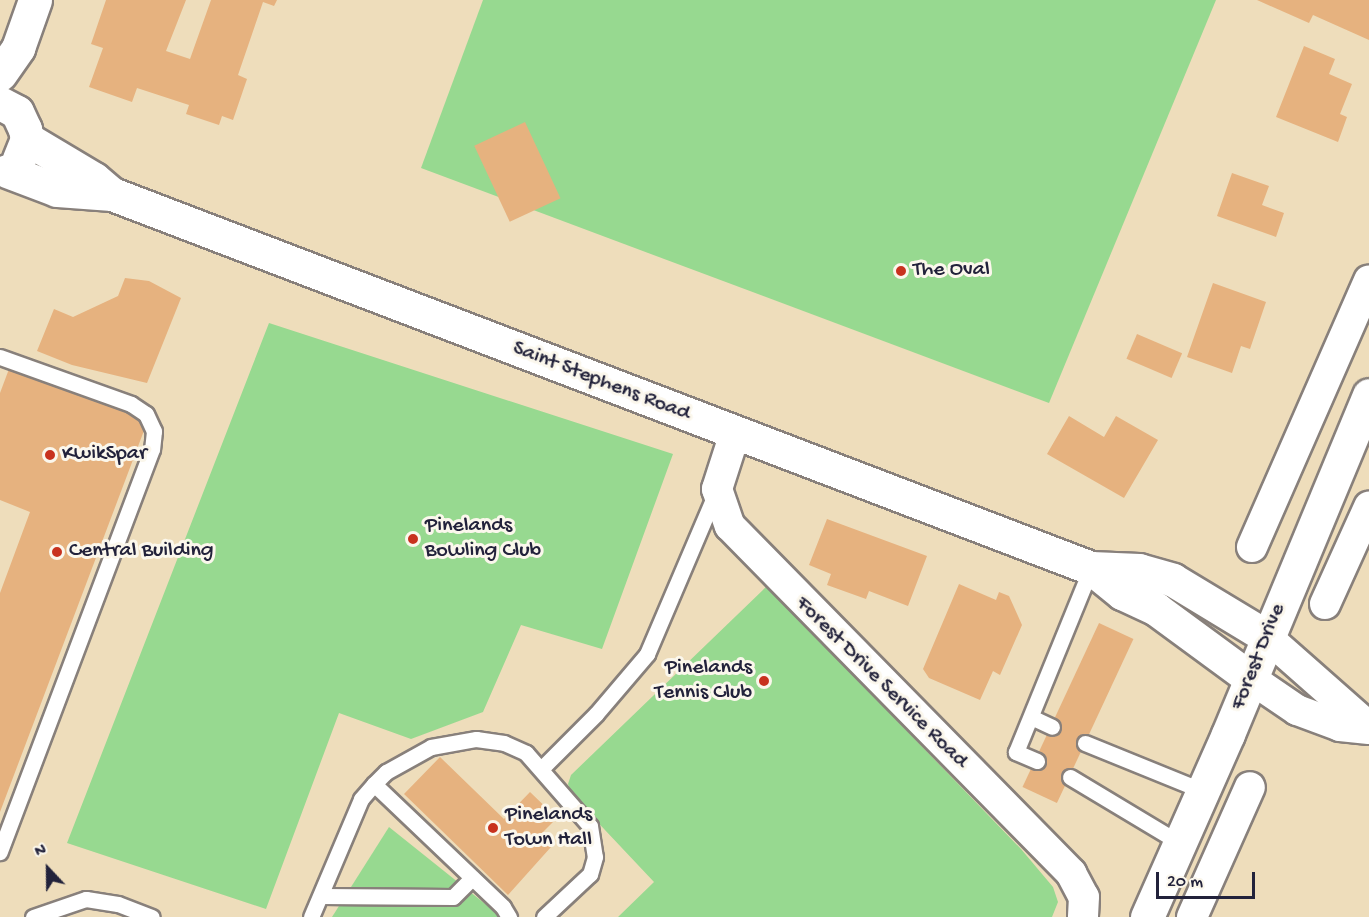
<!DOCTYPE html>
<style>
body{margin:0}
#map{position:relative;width:1369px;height:917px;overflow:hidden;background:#edb;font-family:"Gochi Hand",sans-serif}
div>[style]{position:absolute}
.green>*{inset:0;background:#97d990}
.building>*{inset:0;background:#e6b27f;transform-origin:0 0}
.roads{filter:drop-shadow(2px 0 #88807b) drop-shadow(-2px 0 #88807b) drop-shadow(0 2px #88807b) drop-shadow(0 -2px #88807b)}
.lane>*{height:15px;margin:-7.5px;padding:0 7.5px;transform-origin:7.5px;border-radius:7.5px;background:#fff}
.street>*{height:30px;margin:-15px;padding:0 15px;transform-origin:15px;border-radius:15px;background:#fff}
.secondary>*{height:33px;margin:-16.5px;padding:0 16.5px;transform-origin:16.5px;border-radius:16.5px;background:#fff}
.dots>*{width:16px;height:16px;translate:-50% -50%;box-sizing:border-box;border:3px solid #fbf7ec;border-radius:50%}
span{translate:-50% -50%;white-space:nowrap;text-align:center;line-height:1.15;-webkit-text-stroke:6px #fbf7ec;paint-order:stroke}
.poi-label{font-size:22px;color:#22223b}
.left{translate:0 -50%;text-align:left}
.right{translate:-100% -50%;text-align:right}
.street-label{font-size:22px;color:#22223b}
.north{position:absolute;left:18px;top:839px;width:60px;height:60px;-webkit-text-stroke:4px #fbf7ec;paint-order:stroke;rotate:338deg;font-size:16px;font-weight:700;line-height:24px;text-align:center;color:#22223b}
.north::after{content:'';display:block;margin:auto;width:21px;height:27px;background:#22223b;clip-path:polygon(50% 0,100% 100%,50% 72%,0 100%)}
.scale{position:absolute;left:1156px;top:872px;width:99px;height:27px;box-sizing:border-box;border:3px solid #22223b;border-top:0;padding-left:8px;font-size:18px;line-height:21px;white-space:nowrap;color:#22223b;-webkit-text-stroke:4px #fbf7ec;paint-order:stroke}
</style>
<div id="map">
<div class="green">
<i style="clip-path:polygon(483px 0,1216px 0,1049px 403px,421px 168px)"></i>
<i style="clip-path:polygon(269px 323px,673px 454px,602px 649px,521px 625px,483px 712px,411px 739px,339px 713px,266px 909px,67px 843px)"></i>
<i style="clip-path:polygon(767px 586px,1021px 849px,1053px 887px,1058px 902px,1052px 917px,618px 917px,654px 882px,572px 795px,568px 784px,571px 775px)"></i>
<i style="clip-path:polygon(389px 827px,499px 915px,500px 917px,332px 917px)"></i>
</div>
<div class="building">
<i style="clip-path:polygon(106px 0,186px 0,166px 51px,190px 59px,211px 0,277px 0,274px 6px,263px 2px,238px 75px,247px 79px,233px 120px,222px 116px,219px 125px,186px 114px,189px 105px,137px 88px,132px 102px,89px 87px,103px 48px,91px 44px)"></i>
<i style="clip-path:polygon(1257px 0,1369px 0,1369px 40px,1313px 15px,1309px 23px)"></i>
<i style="clip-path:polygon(1304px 46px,1335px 59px,1329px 74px,1352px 84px,1340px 114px,1347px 117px,1338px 142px,1276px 117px)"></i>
<i style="left:525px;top:122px;width:84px;height:56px;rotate:65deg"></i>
<i style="clip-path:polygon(1232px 173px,1269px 186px,1262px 205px,1284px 213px,1276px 237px,1217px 216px)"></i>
<i style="clip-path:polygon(125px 278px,149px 281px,181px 298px,147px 383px,72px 365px,37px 351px,54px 309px,73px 317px,118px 296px)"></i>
<i style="clip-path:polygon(1213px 283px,1266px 302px,1250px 349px,1241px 346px,1232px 373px,1187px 357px)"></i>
<i style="left:1137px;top:334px;width:49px;height:27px;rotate:23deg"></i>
<i style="clip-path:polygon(9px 369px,148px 420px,0 812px,0 593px,30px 512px,0 500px,0 393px)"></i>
<i style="clip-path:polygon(1069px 416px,1104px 437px,1116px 416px,1158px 440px,1124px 498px,1047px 454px)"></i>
<i style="clip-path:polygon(827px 519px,927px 556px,908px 606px,869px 591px,866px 599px,827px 585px,831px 574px,809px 565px)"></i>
<i style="clip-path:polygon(959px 584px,996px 600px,999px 592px,1009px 596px,1022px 625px,1000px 675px,993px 671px,980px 700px,929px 678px,923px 669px)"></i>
<i style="left:1099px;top:623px;width:38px;height:181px;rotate:25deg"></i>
<i style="clip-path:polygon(440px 757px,504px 819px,530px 792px,557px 818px,539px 836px,551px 847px,508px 895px,404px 794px)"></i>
</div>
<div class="roads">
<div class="lane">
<i style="left:0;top:357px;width:139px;rotate:19.7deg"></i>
<i style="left:131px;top:404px;width:18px;rotate:34deg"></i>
<i style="left:146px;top:414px;width:19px;rotate:65deg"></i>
<i style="left:154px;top:431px;width:18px;rotate:96deg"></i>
<i style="left:152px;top:449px;width:431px;rotate:110.7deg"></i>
<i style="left:1031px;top:717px;width:23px;rotate:25deg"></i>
<i style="left:1085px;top:743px;width:127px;rotate:22.1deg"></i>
<i style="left:1037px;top:761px;width:23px;rotate:-157deg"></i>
<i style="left:1016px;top:752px;width:199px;rotate:-67.8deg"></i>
<i style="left:541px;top:769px;width:78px;rotate:-45deg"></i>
<i style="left:596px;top:714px;width:79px;rotate:-49.6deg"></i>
<i style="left:647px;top:654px;width:176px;rotate:-66.9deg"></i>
<i style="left:1070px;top:777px;width:128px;rotate:31deg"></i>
<i style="left:374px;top:784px;width:178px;rotate:43.6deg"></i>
<i style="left:503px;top:907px;width:12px;rotate:59deg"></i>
<i style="left:322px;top:896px;width:131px;rotate:0.4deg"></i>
<i style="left:453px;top:897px;width:27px;rotate:-45deg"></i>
<i style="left:33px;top:917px;width:56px;rotate:-18.8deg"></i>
<i style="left:86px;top:899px;width:32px;rotate:9deg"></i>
<i style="left:118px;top:904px;width:36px;rotate:21deg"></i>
<i style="left:311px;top:917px;width:128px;rotate:-67deg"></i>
<i style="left:361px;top:799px;width:20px;rotate:-49deg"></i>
<i style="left:374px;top:784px;width:17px;rotate:-45deg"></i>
<i style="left:386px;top:772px;width:51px;rotate:-29.1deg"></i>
<i style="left:431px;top:747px;width:46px;rotate:-10.1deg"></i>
<i style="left:476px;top:739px;width:28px;rotate:8deg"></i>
<i style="left:504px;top:743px;width:24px;rotate:24deg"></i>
<i style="left:526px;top:753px;width:97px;rotate:48.8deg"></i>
<i style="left:590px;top:826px;width:31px;rotate:81deg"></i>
<i style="left:595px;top:857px;width:18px;rotate:106deg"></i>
<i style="left:590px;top:874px;width:63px;rotate:136.9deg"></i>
</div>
<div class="street">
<i style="left:735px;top:433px;width:59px;rotate:107.8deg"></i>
<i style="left:717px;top:489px;width:39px;rotate:71deg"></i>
<i style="left:730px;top:526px;width:487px;rotate:45.5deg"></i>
<i style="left:1071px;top:873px;width:27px;rotate:62deg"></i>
<i style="left:1084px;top:897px;width:20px;rotate:93deg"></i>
<i style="left:1252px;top:547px;width:291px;rotate:-66.3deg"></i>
<i style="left:1325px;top:604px;width:107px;rotate:-65.6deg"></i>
<i style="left:1267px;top:637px;width:136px;rotate:41.4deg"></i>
<i style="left:1250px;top:678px;width:57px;rotate:34.2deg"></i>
<i style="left:1297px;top:710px;width:46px;rotate:20.4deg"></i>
<i style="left:1340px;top:726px;width:29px;rotate:6deg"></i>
<i style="left:1192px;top:917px;width:142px;rotate:-66deg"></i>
</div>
<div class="secondary">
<i style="left:0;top:74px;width:32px;rotate:-55deg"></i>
<i style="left:18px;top:48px;width:51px;rotate:-70.5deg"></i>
<i style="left:0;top:103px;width:19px;rotate:28deg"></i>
<i style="left:17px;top:112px;width:19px;rotate:65deg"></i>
<i style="left:25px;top:129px;width:10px;rotate:79deg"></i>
<i style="left:27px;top:139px;width:22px;rotate:112deg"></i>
<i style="left:27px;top:139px;width:78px;rotate:30.8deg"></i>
<i style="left:94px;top:179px;width:23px;rotate:40deg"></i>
<i style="left:112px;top:194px;width:1048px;rotate:20.91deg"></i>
<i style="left:1091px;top:568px;width:40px;rotate:39deg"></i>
<i style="left:1122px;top:593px;width:38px;rotate:25deg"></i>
<i style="left:1156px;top:609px;width:117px;rotate:36.3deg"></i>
<i style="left:7px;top:171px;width:53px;rotate:20.8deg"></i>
<i style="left:57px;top:190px;width:55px;rotate:4.2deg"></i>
<i style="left:1091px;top:568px;width:48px;rotate:2.4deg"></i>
<i style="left:1139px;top:570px;width:35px;rotate:16deg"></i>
<i style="left:1173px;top:580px;width:110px;rotate:31.2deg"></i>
<i style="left:1147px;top:917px;width:200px;rotate:-66.1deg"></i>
<i style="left:1228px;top:734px;width:367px;rotate:-67.4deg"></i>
</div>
</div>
<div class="dots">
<i style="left:901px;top:271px;background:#c8321e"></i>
<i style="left:50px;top:455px;background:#c8321e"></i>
<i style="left:413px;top:539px;background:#c8321e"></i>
<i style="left:57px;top:552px;background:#c8321e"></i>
<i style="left:764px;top:681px;background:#c8321e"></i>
<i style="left:493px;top:828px;background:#c8321e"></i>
</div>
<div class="poi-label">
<span class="left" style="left:913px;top:271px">The Oval</span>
<span class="left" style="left:62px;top:455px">KwikSpar</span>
<span class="left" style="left:425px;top:539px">Pinelands<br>Bowling Club</span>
<span class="left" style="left:69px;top:552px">Central Building</span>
<span class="right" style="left:752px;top:681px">Pinelands<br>Tennis Club</span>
<span class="left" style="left:505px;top:828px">Pinelands<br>Town Hall</span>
</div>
<div class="street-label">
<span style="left:601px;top:382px;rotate:21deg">Saint Stephens Road</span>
<span style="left:1259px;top:657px;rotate:-68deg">Forest Drive</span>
<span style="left:881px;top:683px;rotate:45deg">Forest Drive Service Road</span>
</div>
<div class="north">N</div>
<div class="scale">20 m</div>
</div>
